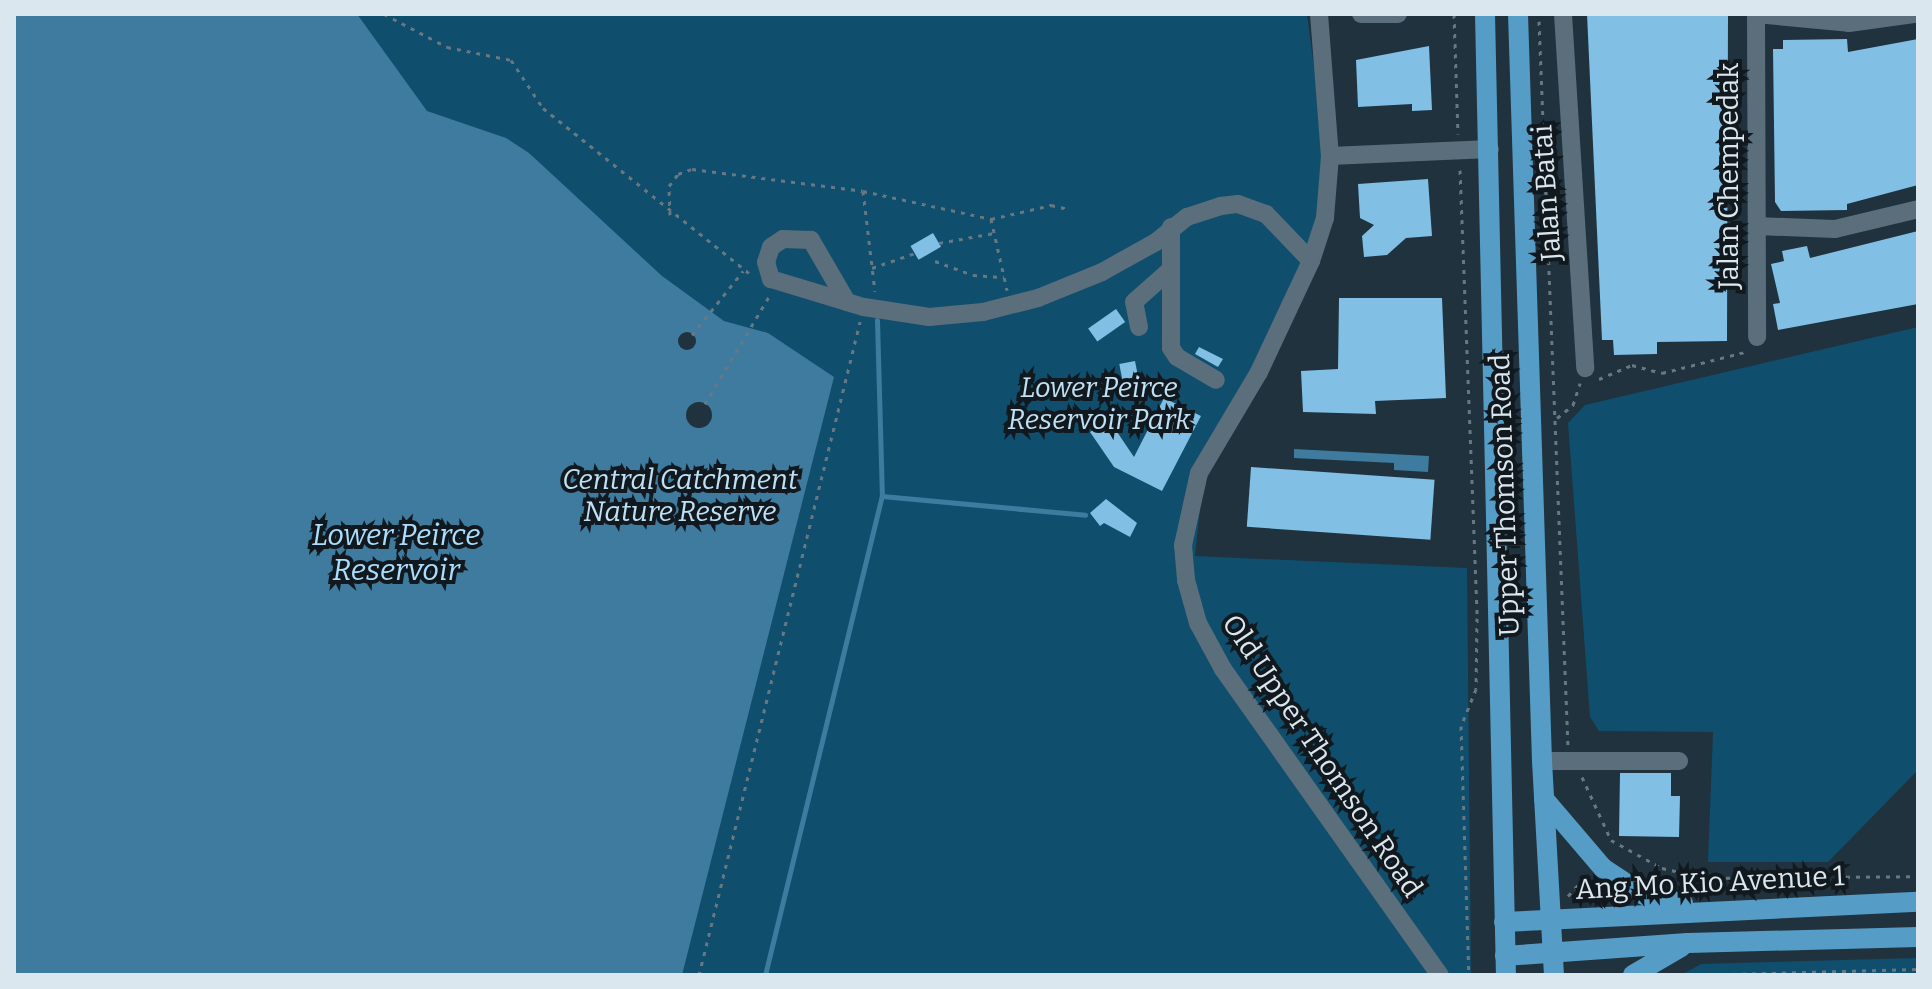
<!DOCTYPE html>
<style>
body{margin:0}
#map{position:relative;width:1932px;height:989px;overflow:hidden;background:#1f323e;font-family:Bitter,serif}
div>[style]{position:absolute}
.green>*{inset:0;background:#104e6d}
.water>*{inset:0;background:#3e7b9f}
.pier>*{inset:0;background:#1f323e}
.round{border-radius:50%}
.stream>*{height:5px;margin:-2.5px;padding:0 2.5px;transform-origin:2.5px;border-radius:2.5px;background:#3e7b9f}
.building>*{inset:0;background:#81bfe5;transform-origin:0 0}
.path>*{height:3px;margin-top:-1.5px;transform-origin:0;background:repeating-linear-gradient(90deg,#687882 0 4px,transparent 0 10px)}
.minor>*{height:18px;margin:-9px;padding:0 9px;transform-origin:9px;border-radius:9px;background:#5a6e7c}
.major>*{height:20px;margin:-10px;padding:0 10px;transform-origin:10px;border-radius:10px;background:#559dc6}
span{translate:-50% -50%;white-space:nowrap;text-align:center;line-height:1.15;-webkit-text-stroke:8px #11191e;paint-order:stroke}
.street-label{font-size:28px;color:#dbe7ee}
.park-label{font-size:28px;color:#bfe0f5;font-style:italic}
.water-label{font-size:30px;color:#abddfd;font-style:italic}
.frame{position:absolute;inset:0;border:16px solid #dbe7ee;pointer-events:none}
</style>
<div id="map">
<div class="green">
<i style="clip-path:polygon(14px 14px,1307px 14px,1321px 120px,1322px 211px,1311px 261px,1203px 480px,1195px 556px,1467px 568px,1471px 975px,14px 975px)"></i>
<i style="clip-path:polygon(1918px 327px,1918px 770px,1828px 862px,1708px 862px,1713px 732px,1599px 731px,1590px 717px,1568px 423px,1585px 405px)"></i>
<i style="clip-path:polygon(1918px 958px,1918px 975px,1681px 975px,1701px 964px)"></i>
</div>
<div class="water">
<i style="clip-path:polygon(14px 14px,357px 14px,427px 111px,506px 138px,529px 153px,662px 276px,724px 321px,768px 333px,834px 377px,682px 975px,14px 975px)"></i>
<i style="clip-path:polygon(1294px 449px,1429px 456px,1428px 472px,1394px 470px,1394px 463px,1294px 458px)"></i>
</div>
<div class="pier">
<i class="round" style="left:678px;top:332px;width:18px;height:18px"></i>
<i class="round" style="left:686px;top:402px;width:26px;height:26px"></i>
</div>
<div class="stream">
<i style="left:877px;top:320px;width:176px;rotate:88.4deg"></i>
<i style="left:765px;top:975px;width:493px;rotate:-76.3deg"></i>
<i style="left:882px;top:496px;width:204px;rotate:5.3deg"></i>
</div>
<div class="building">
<i style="clip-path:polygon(1587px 14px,1728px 14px,1727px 341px,1657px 342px,1657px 354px,1614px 355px,1613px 340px,1602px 340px)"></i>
<i style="clip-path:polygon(1847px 39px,1848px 52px,1918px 39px,1918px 185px,1847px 204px,1847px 210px,1781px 211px,1775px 202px,1773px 49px,1783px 49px,1783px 40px)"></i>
<i style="clip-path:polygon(1429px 46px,1432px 110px,1412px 111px,1412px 104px,1358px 107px,1356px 60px)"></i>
<i style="clip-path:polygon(1428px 179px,1432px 236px,1406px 238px,1387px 255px,1364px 257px,1362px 236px,1374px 225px,1360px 218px,1358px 184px)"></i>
<i style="clip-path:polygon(1918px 231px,1918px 304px,1778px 330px,1773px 304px,1780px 303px,1771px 264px,1784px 261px,1782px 251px,1807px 246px,1810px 258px)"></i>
<i style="left:933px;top:233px;width:16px;height:26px;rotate:60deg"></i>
<i style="clip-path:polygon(1339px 298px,1442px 298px,1446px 398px,1375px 401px,1376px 414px,1303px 412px,1301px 371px,1338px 369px)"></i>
<i style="left:1116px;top:309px;width:16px;height:34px;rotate:55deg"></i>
<i style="clip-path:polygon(1199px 347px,1223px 359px,1218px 367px,1195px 354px)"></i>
<i style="left:1135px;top:361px;width:16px;height:16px;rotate:79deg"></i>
<i style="clip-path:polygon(1164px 398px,1201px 416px,1162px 491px,1114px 467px,1090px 432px,1109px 420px,1134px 457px)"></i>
<i style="left:1251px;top:467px;width:184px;height:60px;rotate:4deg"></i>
<i style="clip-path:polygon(1106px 499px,1137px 523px,1130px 537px,1104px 523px,1100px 526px,1090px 513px)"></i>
<i style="clip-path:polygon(1620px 773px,1671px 773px,1671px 796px,1680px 796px,1679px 837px,1619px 836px)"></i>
</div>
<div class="path">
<i style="left:384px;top:14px;width:71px;rotate:27.6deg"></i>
<i style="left:447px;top:47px;width:65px;rotate:11.5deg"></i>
<i style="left:511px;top:60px;width:58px;rotate:56.3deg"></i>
<i style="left:543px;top:108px;width:264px;rotate:38.7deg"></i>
<i style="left:1454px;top:14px;width:120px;rotate:88.1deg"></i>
<i style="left:1539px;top:21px;width:725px;rotate:87.71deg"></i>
<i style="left:1460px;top:170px;width:448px;rotate:87.8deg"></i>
<i style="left:1477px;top:618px;width:71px;rotate:90.8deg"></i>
<i style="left:1476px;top:689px;width:40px;rotate:112deg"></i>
<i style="left:1461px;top:726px;width:249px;rotate:88.2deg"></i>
<i style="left:863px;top:191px;width:101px;rotate:83.2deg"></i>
<i style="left:670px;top:215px;width:29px;rotate:-92deg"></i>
<i style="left:669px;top:186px;width:15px;rotate:-53deg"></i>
<i style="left:678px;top:174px;width:15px;rotate:-20deg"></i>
<i style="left:692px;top:169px;width:172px;rotate:7.3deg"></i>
<i style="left:863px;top:191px;width:131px;rotate:12.3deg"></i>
<i style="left:991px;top:219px;width:62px;rotate:-13.1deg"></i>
<i style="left:1051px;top:205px;width:18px;rotate:13deg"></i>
<i style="left:991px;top:219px;width:73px;rotate:77.3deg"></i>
<i style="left:939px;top:243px;width:56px;rotate:-10.3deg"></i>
<i style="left:935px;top:261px;width:40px;rotate:20.2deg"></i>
<i style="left:973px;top:275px;width:31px;rotate:4deg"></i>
<i style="left:872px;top:268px;width:46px;rotate:-19.2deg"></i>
<i style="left:692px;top:335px;width:82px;rotate:-51.4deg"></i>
<i style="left:1599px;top:379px;width:36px;rotate:-23deg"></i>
<i style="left:1632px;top:365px;width:31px;rotate:15deg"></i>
<i style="left:1662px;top:373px;width:86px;rotate:-14.2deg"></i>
<i style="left:705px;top:404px;width:127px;rotate:-59.2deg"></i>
<i style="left:1557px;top:418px;width:21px;rotate:-39deg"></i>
<i style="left:1573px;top:405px;width:23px;rotate:-72deg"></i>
<i style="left:1582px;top:777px;width:69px;rotate:65.3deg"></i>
<i style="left:1611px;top:840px;width:58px;rotate:28.8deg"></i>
<i style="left:1662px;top:868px;width:45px;rotate:12.8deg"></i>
<i style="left:1706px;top:878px;width:212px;rotate:-0.5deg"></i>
<i style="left:1568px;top:896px;width:28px;rotate:-48deg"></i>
<i style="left:699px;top:975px;width:673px;rotate:-76.15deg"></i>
<i style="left:1478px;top:975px;width:9px;rotate:-6deg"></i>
<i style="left:1692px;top:975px;width:226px;rotate:-1.5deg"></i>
</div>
<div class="minor">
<i style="left:1319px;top:14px;width:142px;rotate:85.6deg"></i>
<i style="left:1330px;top:156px;width:62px;rotate:94.6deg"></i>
<i style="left:1325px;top:218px;width:45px;rotate:108deg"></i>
<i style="left:1311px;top:261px;width:123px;rotate:115.1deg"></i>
<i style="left:1259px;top:372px;width:117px;rotate:120.7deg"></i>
<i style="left:1199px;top:473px;width:74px;rotate:102.5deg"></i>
<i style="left:1183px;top:545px;width:35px;rotate:85deg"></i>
<i style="left:1186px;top:580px;width:45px;rotate:74.4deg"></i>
<i style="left:1198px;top:623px;width:52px;rotate:61.5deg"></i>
<i style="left:1223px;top:669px;width:375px;rotate:54.7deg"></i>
<i style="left:1361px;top:14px;width:37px"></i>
<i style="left:1563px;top:14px;width:355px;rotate:86.4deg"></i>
<i style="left:1756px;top:14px;width:323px;rotate:89.8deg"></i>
<i style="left:1756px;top:14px;width:93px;rotate:5.5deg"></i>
<i style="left:1849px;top:23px;width:67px;rotate:-7.8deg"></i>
<i style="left:1330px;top:156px;width:160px;rotate:-2.5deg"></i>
<i style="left:1757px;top:226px;width:78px;rotate:2.2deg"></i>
<i style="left:1835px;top:229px;width:85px;rotate:-13.5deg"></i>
<i style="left:1171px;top:227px;width:121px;rotate:90deg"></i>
<i style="left:1171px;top:348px;width:11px;rotate:56deg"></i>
<i style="left:1177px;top:357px;width:45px;rotate:30.5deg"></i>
<i style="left:847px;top:302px;width:72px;rotate:-120.1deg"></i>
<i style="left:811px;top:240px;width:28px;rotate:-178deg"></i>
<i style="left:783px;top:239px;width:14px;rotate:146deg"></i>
<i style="left:771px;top:247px;width:16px;rotate:108deg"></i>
<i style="left:766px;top:262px;width:18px;rotate:74deg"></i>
<i style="left:771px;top:279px;width:97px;rotate:16.8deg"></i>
<i style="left:864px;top:307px;width:66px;rotate:8.7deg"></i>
<i style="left:929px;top:317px;width:54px;rotate:-5.3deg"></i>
<i style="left:983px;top:312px;width:57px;rotate:-14.3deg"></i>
<i style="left:1038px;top:298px;width:69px;rotate:-22.1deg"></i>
<i style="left:1102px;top:272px;width:62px;rotate:-29.1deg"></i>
<i style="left:1156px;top:242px;width:40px;rotate:-39deg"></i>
<i style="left:1187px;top:217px;width:36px;rotate:-18deg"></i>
<i style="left:1221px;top:206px;width:17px;rotate:-7deg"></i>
<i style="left:1238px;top:204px;width:30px;rotate:20deg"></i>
<i style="left:1266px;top:214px;width:65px;rotate:46.2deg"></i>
<i style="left:1139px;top:327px;width:25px;rotate:-101deg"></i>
<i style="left:1134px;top:302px;width:48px;rotate:-41.6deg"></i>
<i style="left:1542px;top:761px;width:137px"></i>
</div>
<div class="major">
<i style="left:1485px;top:14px;width:961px;rotate:88.75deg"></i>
<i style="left:1518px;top:14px;width:747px;rotate:88.16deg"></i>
<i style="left:1542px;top:761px;width:214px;rotate:86.8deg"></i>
<i style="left:1544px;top:799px;width:91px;rotate:49.5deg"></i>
<i style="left:1603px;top:868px;width:49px;rotate:33.4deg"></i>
<i style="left:1644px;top:895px;width:40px;rotate:12deg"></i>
<i style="left:1504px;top:922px;width:414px;rotate:-2.8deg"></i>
<i style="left:1505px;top:956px;width:183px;rotate:-4.1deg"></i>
<i style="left:1688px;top:943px;width:230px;rotate:-1.5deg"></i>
<i style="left:1633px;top:975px;width:56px;rotate:-30.3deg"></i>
</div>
<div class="street-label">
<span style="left:1729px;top:176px;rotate:-90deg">Jalan Chempedak</span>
<span style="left:1547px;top:193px;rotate:-94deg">Jalan Batai</span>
<span style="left:1505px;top:495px;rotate:-92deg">Upper Thomson Road</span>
<span style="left:1322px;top:756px;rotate:56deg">Old Upper Thomson Road</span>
<span style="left:1710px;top:883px;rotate:-3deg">Ang Mo Kio Avenue 1</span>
</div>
<div class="park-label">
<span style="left:1099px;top:404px">Lower Peirce<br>Reservoir Park</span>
<span style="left:680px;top:496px">Central Catchment<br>Nature Reserve</span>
</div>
<div class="water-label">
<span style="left:396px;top:552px">Lower Peirce<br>Reservoir</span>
</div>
<div class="frame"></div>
</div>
